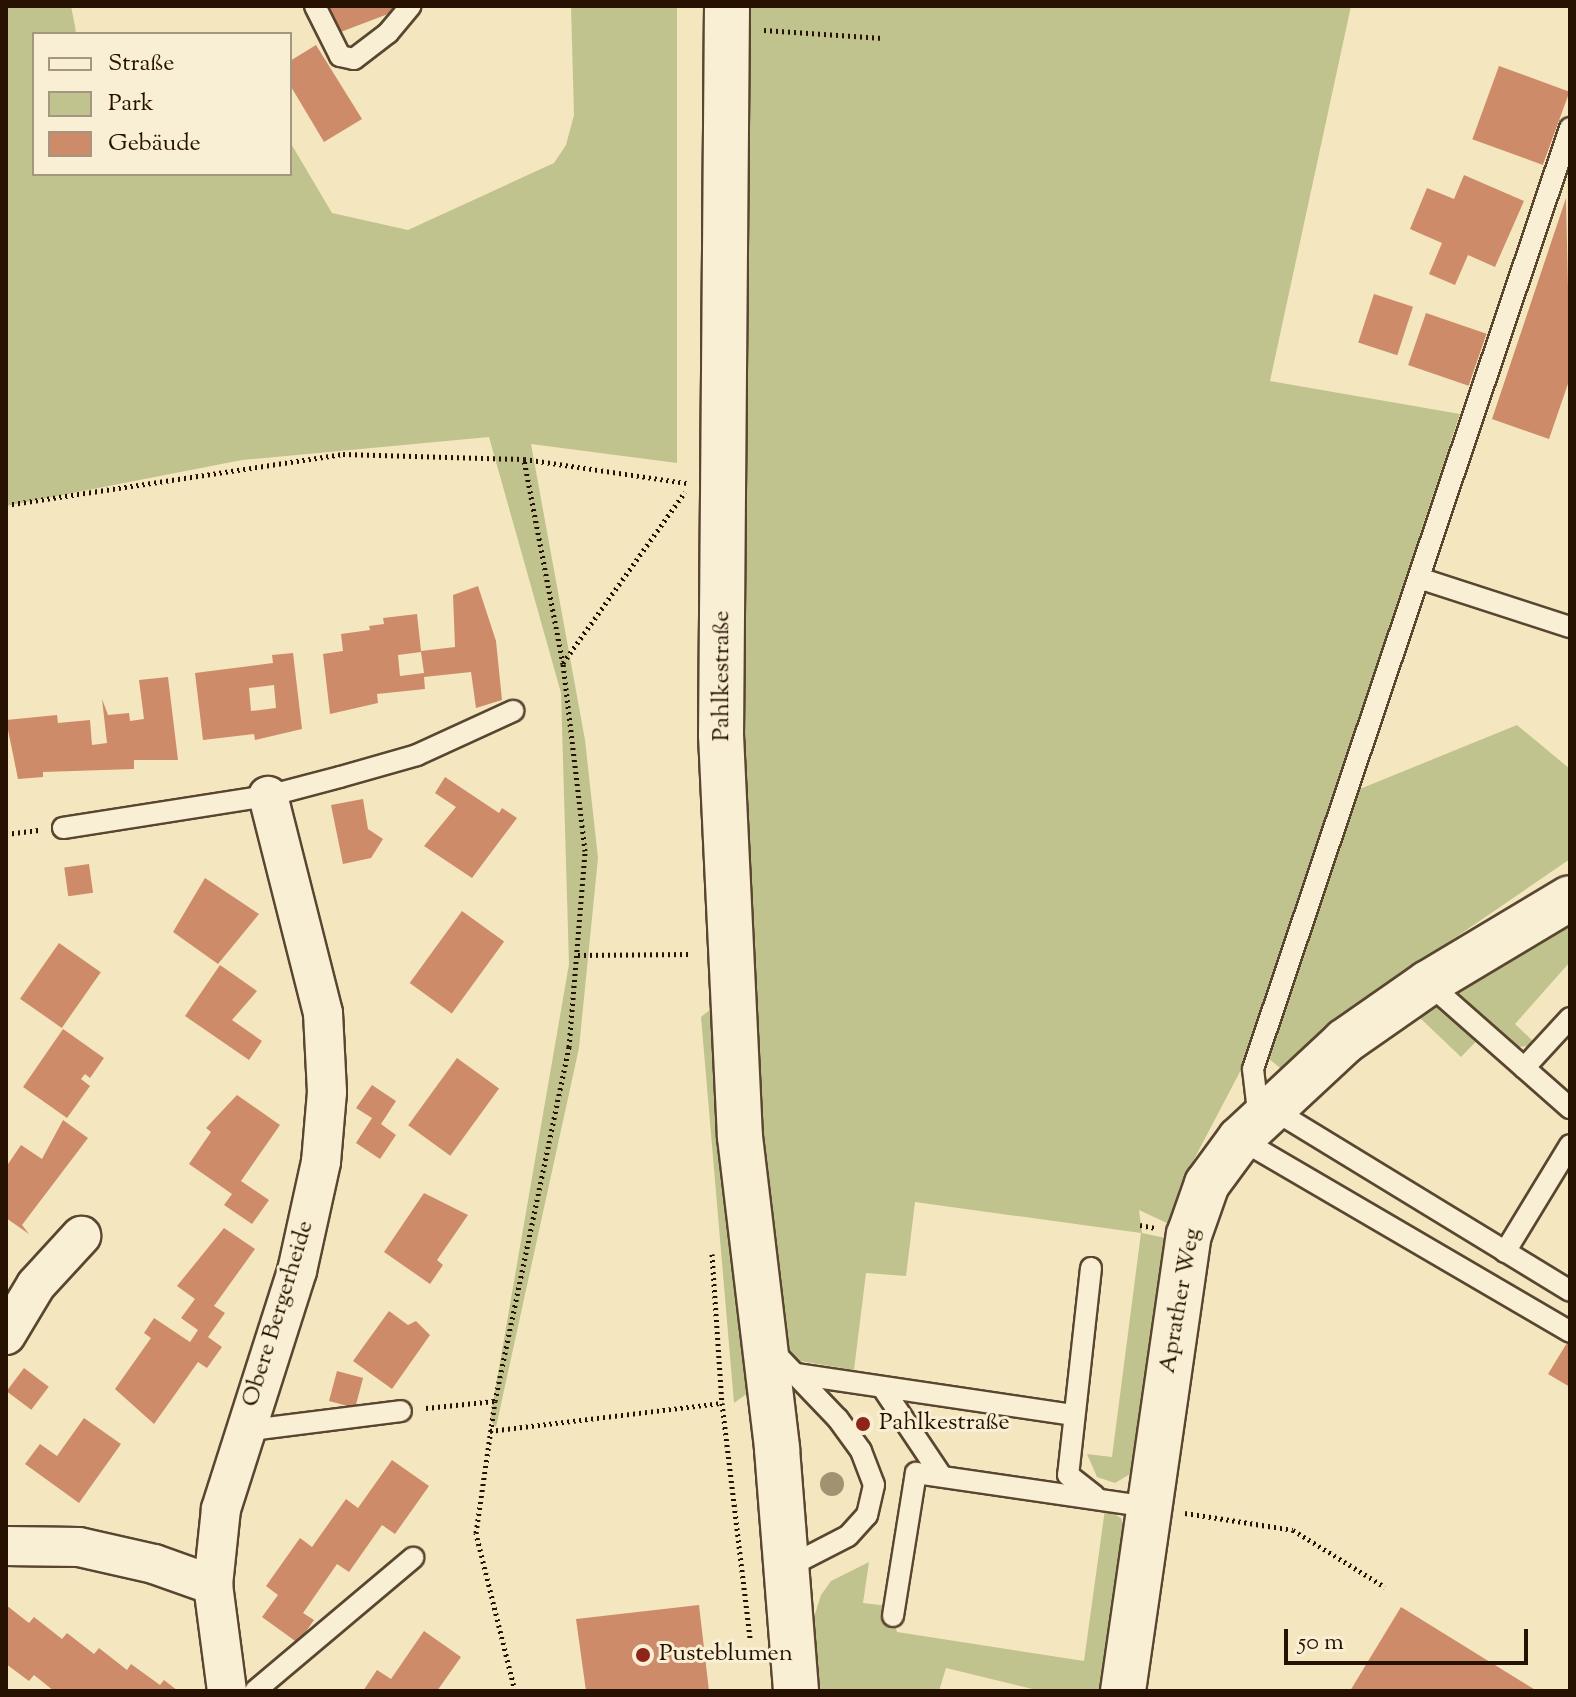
<!DOCTYPE html>
<meta charset="utf-8">
<style>
body{margin:0}
#map{position:relative;width:1576px;height:1697px;overflow:hidden;background:#f4e6bf;font-family:"Sorts Mill Goudy",serif}
div>[style]{position:absolute}
.green>*{inset:0;background:#c1c38e}
.building>*{inset:0;background:#ce8b69;transform-origin:0 0}
.path>*{height:5px;margin-top:-2.5px;transform-origin:0;background:repeating-linear-gradient(90deg,#271101 0 2px,transparent 0 6px)}
.roads{filter:drop-shadow(2px 0 #5a4630) drop-shadow(-2px 0 #5a4630) drop-shadow(0 2px #5a4630) drop-shadow(0 -2px #5a4630)}
.service>*{height:20px;margin:-10px;padding:0 10px;transform-origin:10px;border-radius:10px;background:#f8efd5}
.minor>*{height:38px;margin:-19px;padding:0 19px;transform-origin:19px;border-radius:19px;background:#f8efd5}
.tertiary>*{height:44px;margin:-22px;padding:0 22px;transform-origin:22px;border-radius:22px;background:#f8efd5}
.trees>*{width:24px;height:24px;margin:-12px;border-radius:50%;background:#a19371}
.dots>*{width:22px;height:22px;translate:-50% -50%;box-sizing:border-box;border:4px solid #f8efd5;border-radius:50%}
span{translate:-50% -50%;white-space:nowrap;text-align:center;line-height:1.15;-webkit-text-stroke:6px #f8efd5;paint-order:stroke}
.street-label{font-size:24px;color:#271101}
.poi-label{font-size:24px;color:#271101}
.left{translate:0 -50%;text-align:left}
.frame{position:absolute;inset:0;border:8px solid #271101;pointer-events:none}
.legend{position:absolute;left:32px;top:32px;width:260px;height:144px;box-sizing:border-box;background:#f8efd5;border:2px solid #a49680;margin:0;padding:10px 14px;list-style:none;font-size:24px;color:#271101}
.legend li{display:flex;align-items:center;gap:16px;height:40px}
.legend b{width:40px;border:2px solid #a49680}
.scale{position:absolute;left:1284px;top:1629px;width:244px;height:36px;box-sizing:border-box;border:4px solid #271101;border-top:0;padding-left:10px;font-size:24px;line-height:28px;white-space:nowrap;color:#271101;-webkit-text-stroke:6px #f8efd5;paint-order:stroke}
</style>
<div id="map">
<div class="green">
<i style="clip-path:polygon(6px 6px,71px 6px,75px 26px,76px 34px,34px 34px,34px 174px,290px 174px,290px 142px,332px 213px,408px 230px,554px 163px,566px 145px,574px 115px,571px 6px,677px 6px,677px 463px,531px 444px,585px 740px,598px 858px,579px 1048px,496px 1427px,490px 1420px,569px 964px,561px 693px,489px 437px,242px 460px,6px 506px)"></i>
<i style="clip-path:polygon(746px 6px,1351px 6px,1270px 381px,1460px 414px,1243px 1066px,1180px 1186px,1169px 1224px,1139px 1210px,1142px 1233px,1170px 1239px,1138px 1462px,1132px 1473px,1115px 1483px,1097px 1477px,1087px 1454px,1112px 1457px,1141px 1233px,915px 1202px,906px 1276px,866px 1273px,854px 1370px,794px 1360px,734px 1403px,701px 1017px,751px 977px,734px 760px)"></i>
<i style="clip-path:polygon(1517px 725px,1570px 769px,1570px 859px,1443px 946px,1285px 1072px,1268px 1058px,1355px 791px)"></i>
<i style="clip-path:polygon(1570px 920px,1570px 962px,1515px 1024px,1534px 1042px,1527px 1046px,1519px 1047px,1490px 1027px,1461px 1057px,1420px 1018px,1499px 961px)"></i>
<i style="clip-path:polygon(1105px 1509px,1121px 1518px,1126px 1533px,1104px 1691px,1041px 1691px,946px 1668px,939px 1691px,818px 1691px,809px 1633px,821px 1595px,831px 1581px,869px 1562px,863px 1603px,889px 1606px,897px 1632px,1084px 1661px)"></i>
</div>
<div class="building">
<i style="clip-path:polygon(327px 6px,394px 6px,396px 11px,338px 33px)"></i>
<i style="clip-path:polygon(316px 45px,362px 119px,324px 142px,290px 85px,290px 61px)"></i>
<i style="left:1499px;top:66px;width:75px;height:78px;rotate:20deg"></i>
<i style="clip-path:polygon(1464px 175px,1524px 201px,1495px 267px,1468px 255px,1455px 285px,1429px 274px,1442px 243px,1410px 229px,1427px 188px,1454px 199px)"></i>
<i style="clip-path:polygon(1566px 198px,1570px 378px,1549px 439px,1492px 419px)"></i>
<i style="left:1374px;top:294px;width:41px;height:51px;rotate:18deg"></i>
<i style="left:1426px;top:313px;width:64px;height:55px;rotate:19deg"></i>
<i style="clip-path:polygon(evenodd,478px 586px,496px 641px,502px 700px,476px 708px,471px 672px,424px 677px,425px 689px,377px 694px,378px 703px,330px 714px,323px 654px,343px 651px,341px 634px,370px 630px,369px 626px,384px 624px,383px 618px,417px 614px,421px 651px,455px 647px,453px 595px,478px 586px,421px 652px,424px 673px,400px 676px,398px 655px,421px 652px)"></i>
<i style="clip-path:polygon(evenodd,293px 653px,302px 729px,255px 740px,254px 734px,203px 740px,195px 673px,273px 663px,272px 655px,293px 653px,274px 685px,276px 708px,251px 711px,249px 688px,274px 685px)"></i>
<i style="clip-path:polygon(168px 677px,178px 760px,134px 760px,134px 769px,43px 772px,43px 777px,18px 779px,6px 720px,57px 715px,58px 723px,90px 720px,92px 745px,107px 743px,102px 699px,108px 715px,129px 713px,130px 721px,144px 719px,139px 680px)"></i>
<i style="clip-path:polygon(445px 777px,499px 813px,502px 808px,517px 818px,472px 878px,424px 846px,456px 807px,435px 793px)"></i>
<i style="clip-path:polygon(363px 799px,368px 829px,383px 839px,371px 858px,343px 864px,331px 805px)"></i>
<i style="left:89px;top:864px;width:29px;height:25px;rotate:82deg"></i>
<i style="clip-path:polygon(205px 878px,259px 914px,218px 964px,173px 932px)"></i>
<i style="left:462px;top:911px;width:52px;height:89px;rotate:36deg"></i>
<i style="left:59px;top:943px;width:51px;height:68px;rotate:35deg"></i>
<i style="clip-path:polygon(220px 965px,257px 991px,232px 1020px,262px 1041px,249px 1060px,185px 1016px)"></i>
<i style="clip-path:polygon(63px 1029px,104px 1058px,90px 1078px,85px 1074px,81px 1079px,90px 1086px,67px 1118px,23px 1087px)"></i>
<i style="left:457px;top:1058px;width:52px;height:83px;rotate:36deg"></i>
<i style="clip-path:polygon(372px 1085px,396px 1101px,381px 1124px,396px 1135px,380px 1159px,356px 1143px,372px 1118px,356px 1108px)"></i>
<i style="clip-path:polygon(237px 1095px,280px 1125px,241px 1181px,269px 1200px,252px 1224px,224px 1205px,232px 1194px,189px 1164px,211px 1132px,206px 1128px)"></i>
<i style="clip-path:polygon(63px 1120px,88px 1138px,22px 1225px,29px 1234px,6px 1218px,6px 1167px,21px 1145px,42px 1159px)"></i>
<i style="clip-path:polygon(424px 1193px,468px 1215px,437px 1260px,443px 1265px,430px 1284px,384px 1252px)"></i>
<i style="clip-path:polygon(224px 1228px,255px 1249px,214px 1306px,225px 1313px,208px 1337px,222px 1347px,207px 1368px,198px 1362px,154px 1424px,115px 1389px,151px 1338px,144px 1333px,154px 1318px,190px 1342px,198px 1330px,181px 1318px,195px 1299px,177px 1286px)"></i>
<i style="clip-path:polygon(389px 1311px,408px 1325px,416px 1321px,430px 1335px,392px 1389px,353px 1361px)"></i>
<i style="clip-path:polygon(1570px 1338px,1570px 1387px,1548px 1374px)"></i>
<i style="left:24px;top:1368px;width:31px;height:29px;rotate:37deg"></i>
<i style="left:337px;top:1371px;width:27px;height:31px;rotate:15deg"></i>
<i style="clip-path:polygon(84px 1418px,121px 1444px,79px 1503px,25px 1464px,40px 1444px,57px 1456px)"></i>
<i style="clip-path:polygon(392px 1460px,429px 1486px,395px 1534px,382px 1525px,349px 1572px,337px 1564px,303px 1613px,314px 1620px,298px 1643px,262px 1617px,278px 1595px,266px 1586px,300px 1538px,312px 1547px,346px 1499px,358px 1508px)"></i>
<i style="clip-path:polygon(6px 1605px,29px 1623px,34px 1617px,62px 1639px,67px 1633px,94px 1654px,99px 1648px,127px 1670px,131px 1664px,160px 1685px,164px 1680px,178px 1691px,54px 1691px,34px 1675px,29px 1681px,6px 1664px)"></i>
<i style="clip-path:polygon(699px 1605px,709px 1691px,586px 1691px,576px 1619px)"></i>
<i style="clip-path:polygon(1401px 1607px,1537px 1691px,1350px 1691px)"></i>
<i style="clip-path:polygon(424px 1631px,461px 1657px,437px 1691px,363px 1691px,377px 1670px,391px 1679px)"></i>
</div>
<div class="path">
<i style="left:764px;top:30px;width:119px;rotate:3.8deg"></i>
<i style="left:6px;top:505px;width:341px;rotate:-8.6deg"></i>
<i style="left:343px;top:454px;width:181px;rotate:1.6deg"></i>
<i style="left:524px;top:459px;width:165px;rotate:8.4deg"></i>
<i style="left:563px;top:663px;width:210px;rotate:-54.5deg"></i>
<i style="left:6px;top:834px;width:35px;rotate:-7deg"></i>
<i style="left:578px;top:955px;width:114px;rotate:-0.5deg"></i>
<i style="left:1140px;top:1225px;width:15px;rotate:11deg"></i>
<i style="left:712px;top:1254px;width:149px;rotate:86.2deg"></i>
<i style="left:722px;top:1403px;width:237px;rotate:83.2deg"></i>
<i style="left:426px;top:1408px;width:69px;rotate:-5.8deg"></i>
<i style="left:490px;top:1431px;width:234px;rotate:-6.9deg"></i>
<i style="left:1185px;top:1513px;width:109px;rotate:8.9deg"></i>
<i style="left:1293px;top:1530px;width:108px;rotate:31.8deg"></i>
<i style="left:515px;top:1691px;width:163px;rotate:-103.9deg"></i>
<i style="left:476px;top:1533px;width:133px;rotate:-81.8deg"></i>
<i style="left:495px;top:1401px;width:362px;rotate:-78.2deg"></i>
<i style="left:569px;top:1047px;width:197px;rotate:-85.3deg"></i>
<i style="left:585px;top:851px;width:188px;rotate:-96.7deg"></i>
<i style="left:563px;top:664px;width:209px;rotate:-100.8deg"></i>
</div>
<div class="roads">
<div class="service">
<i style="left:315px;top:6px;width:56px;rotate:63.4deg"></i>
<i style="left:340px;top:56px;width:14px;rotate:12deg"></i>
<i style="left:354px;top:59px;width:43px;rotate:-37.4deg"></i>
<i style="left:388px;top:33px;width:35px;rotate:-50deg"></i>
<i style="left:1419px;top:578px;width:159px;rotate:18deg"></i>
<i style="left:63px;top:828px;width:207px;rotate:-8.9deg"></i>
<i style="left:268px;top:796px;width:74px;rotate:-14.8deg"></i>
<i style="left:340px;top:777px;width:80px;rotate:-15.9deg"></i>
<i style="left:417px;top:755px;width:106px;rotate:-24.6deg"></i>
<i style="left:1428px;top:983px;width:189px;rotate:41.4deg"></i>
<i style="left:1524px;top:1068px;width:68px;rotate:-47.4deg"></i>
<i style="left:1272px;top:1109px;width:349px;rotate:31.4deg"></i>
<i style="left:1259px;top:1120px;width:51px;rotate:-96.7deg"></i>
<i style="left:1253px;top:1069px;width:993px;rotate:-71.38deg"></i>
<i style="left:1240px;top:1139px;width:382px;rotate:30.3deg"></i>
<i style="left:1505px;top:1252px;width:125px;rotate:-58.7deg"></i>
<i style="left:1091px;top:1268px;width:208px;rotate:96.3deg"></i>
<i style="left:1068px;top:1475px;width:34px;rotate:38deg"></i>
<i style="left:771px;top:1349px;width:97px;rotate:46.3deg"></i>
<i style="left:838px;top:1419px;width:39px;rotate:54deg"></i>
<i style="left:861px;top:1451px;width:36px;rotate:69deg"></i>
<i style="left:874px;top:1485px;width:31px;rotate:103deg"></i>
<i style="left:867px;top:1515px;width:28px;rotate:132deg"></i>
<i style="left:848px;top:1536px;width:68px;rotate:152.7deg"></i>
<i style="left:796px;top:1374px;width:281px;rotate:8.4deg"></i>
<i style="left:882px;top:1387px;width:106px;rotate:56.2deg"></i>
<i style="left:243px;top:1431px;width:159px;rotate:-7.2deg"></i>
<i style="left:893px;top:1616px;width:145px;rotate:-80.9deg"></i>
<i style="left:916px;top:1473px;width:235px;rotate:8.3deg"></i>
<i style="left:255px;top:1691px;width:207px;rotate:-40.1deg"></i>
</div>
<div class="minor">
<i style="left:6px;top:1335px;width:58px;rotate:-59deg"></i>
<i style="left:36px;top:1285px;width:67px;rotate:-47.4deg"></i>
<i style="left:6px;top:1546px;width:73px;rotate:0.8deg"></i>
<i style="left:79px;top:1547px;width:77px;rotate:12.8deg"></i>
<i style="left:154px;top:1564px;width:63px;rotate:19.6deg"></i>
<i style="left:227px;top:1691px;width:107px;rotate:-97.5deg"></i>
<i style="left:213px;top:1585px;width:76px;rotate:-84deg"></i>
<i style="left:221px;top:1509px;width:250px;rotate:-72.3deg"></i>
<i style="left:297px;top:1271px;width:112px;rotate:-77.6deg"></i>
<i style="left:321px;top:1162px;width:70px;rotate:-85.1deg"></i>
<i style="left:327px;top:1092px;width:79px;rotate:-92.9deg"></i>
<i style="left:323px;top:1013px;width:224px;rotate:-104.2deg"></i>
</div>
<div class="tertiary">
<i style="left:727px;top:6px;width:729px;rotate:90.47deg"></i>
<i style="left:721px;top:735px;width:402px;rotate:87.3deg"></i>
<i style="left:740px;top:1137px;width:314px;rotate:83.2deg"></i>
<i style="left:777px;top:1449px;width:243px;rotate:85.5deg"></i>
<i style="left:1123px;top:1691px;width:461px;rotate:-81.8deg"></i>
<i style="left:1189px;top:1235px;width:54px;rotate:-70.6deg"></i>
<i style="left:1207px;top:1184px;width:56px;rotate:-53.7deg"></i>
<i style="left:1240px;top:1139px;width:144px;rotate:-43deg"></i>
<i style="left:1345px;top:1041px;width:101px;rotate:-34.9deg"></i>
<i style="left:1428px;top:983px;width:165px;rotate:-30.9deg"></i>
</div>
</div>
<div class="trees">
<i style="left:832px;top:1484px"></i>
</div>
<div class="dots">
<i style="left:863px;top:1424px;background:#8f2418"></i>
<i style="left:643px;top:1655px;background:#8f2418"></i>
</div>
<div class="street-label">
<span style="left:723px;top:676px;rotate:-90deg">Pahlkestraße</span>
<span style="left:1181px;top:1301px;rotate:-80deg">Aprather Weg</span>
<span style="left:279px;top:1314px;rotate:-73deg">Obere Bergerheide</span>
</div>
<div class="poi-label">
<span class="left" style="left:879px;top:1424px">Pahlkestraße</span>
<span class="left" style="left:659px;top:1655px">Pusteblumen</span>
</div>
<div class="frame"></div>
<ul class="legend">
<li><b style="height:10px;background:#f8efd5"></b>Straße</li>
<li><b style="height:22px;background:#c1c38e"></b>Park</li>
<li><b style="height:22px;background:#ce8b69"></b>Gebäude</li>
</ul>
<div class="scale">50 m</div>
</div>
